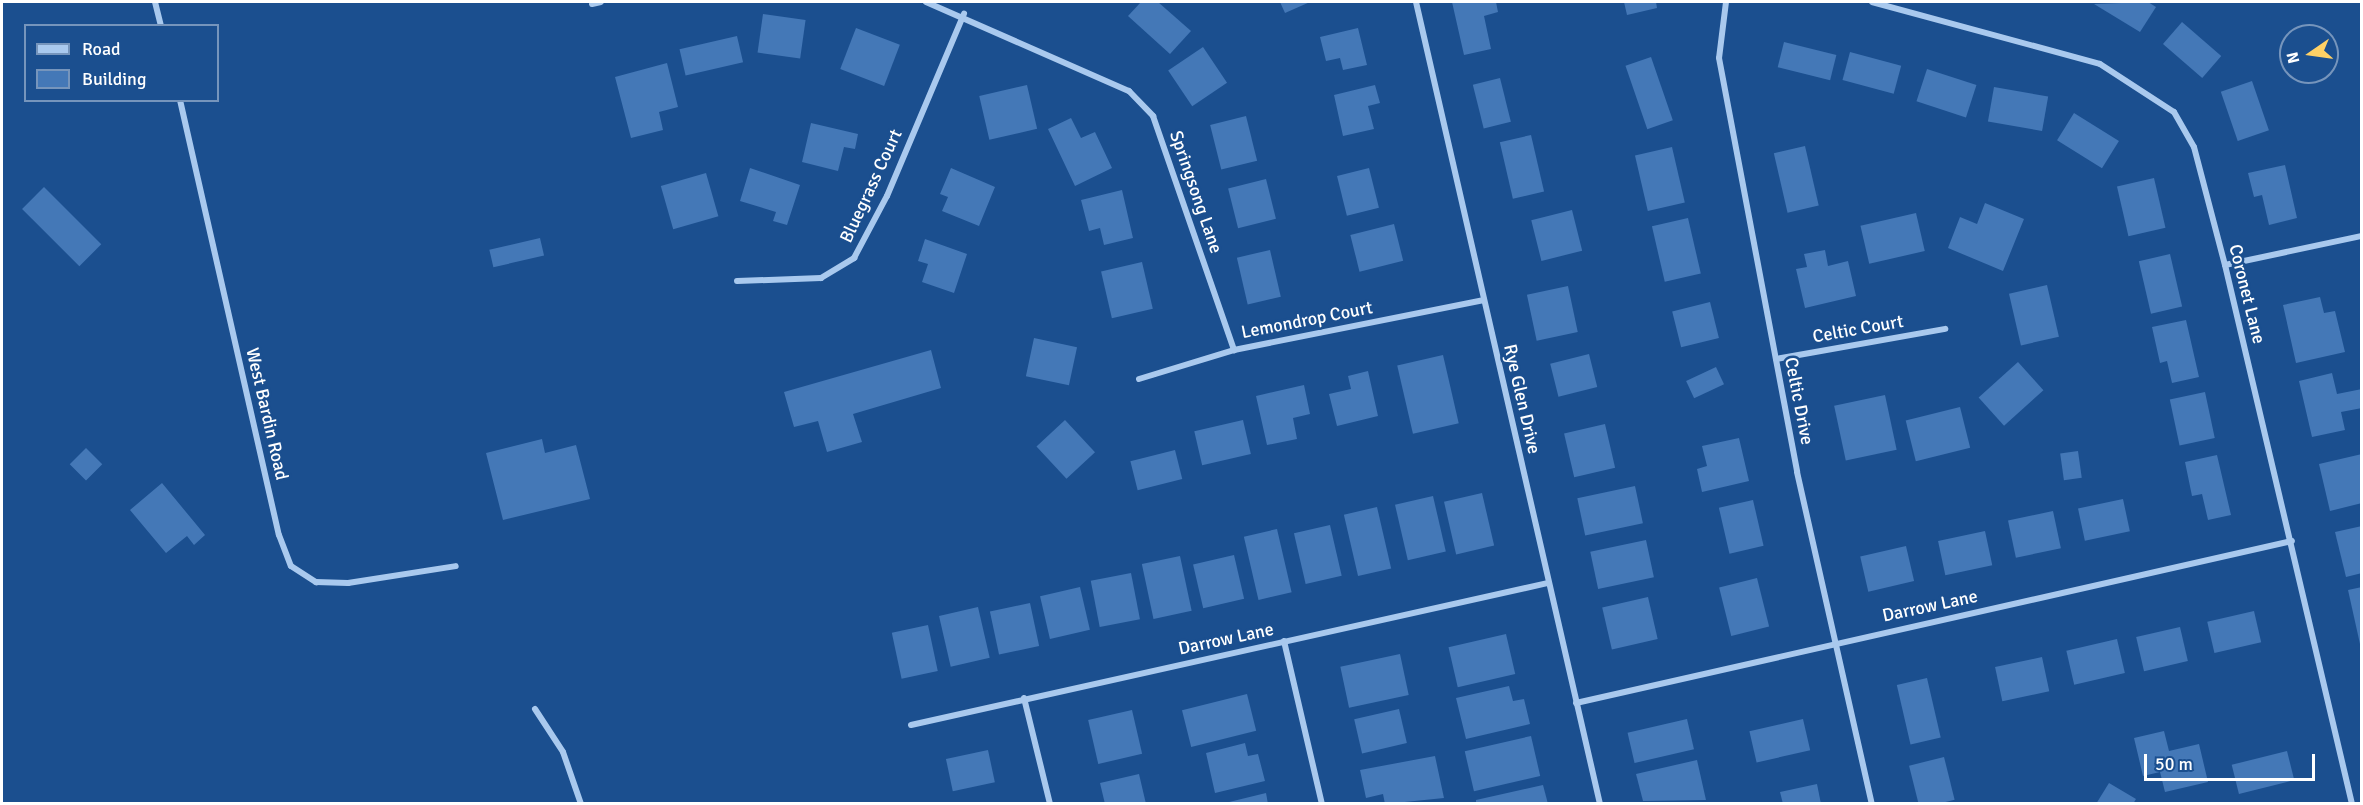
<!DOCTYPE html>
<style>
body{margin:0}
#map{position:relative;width:2363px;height:805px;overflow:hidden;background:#1b4f8f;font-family:Signika,sans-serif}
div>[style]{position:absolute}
.building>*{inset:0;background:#4478b7;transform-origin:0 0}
.minor>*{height:6px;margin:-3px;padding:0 3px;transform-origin:3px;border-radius:3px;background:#a9c9ee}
span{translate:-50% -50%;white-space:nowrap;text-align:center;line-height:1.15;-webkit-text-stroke:5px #1b4f8f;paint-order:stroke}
.street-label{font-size:18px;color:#fff}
.frame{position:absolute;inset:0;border:3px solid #fff;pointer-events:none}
.legend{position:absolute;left:24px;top:24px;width:195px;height:78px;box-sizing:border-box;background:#1b4f8f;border:2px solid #7695bc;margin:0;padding:8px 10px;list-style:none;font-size:18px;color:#fff}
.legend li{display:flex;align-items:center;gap:12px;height:30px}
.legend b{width:30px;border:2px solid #7695bc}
.north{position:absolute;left:2279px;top:24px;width:60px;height:60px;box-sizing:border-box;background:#1b4f8f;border:2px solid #7695bc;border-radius:50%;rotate:257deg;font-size:16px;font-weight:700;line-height:24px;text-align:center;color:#fff}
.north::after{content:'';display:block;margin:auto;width:21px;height:27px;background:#ffd166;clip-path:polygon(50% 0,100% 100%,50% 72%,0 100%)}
.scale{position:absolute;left:2144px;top:754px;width:171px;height:27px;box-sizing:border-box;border:3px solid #fff;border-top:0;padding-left:8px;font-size:18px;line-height:21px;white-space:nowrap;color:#fff;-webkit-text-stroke:4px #1b4f8f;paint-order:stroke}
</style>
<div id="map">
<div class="building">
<i style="clip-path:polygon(1141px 2px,1158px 2px,1191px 31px,1170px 54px,1128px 16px)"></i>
<i style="clip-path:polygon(1280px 2px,1310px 2px,1285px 13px)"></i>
<i style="clip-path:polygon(1452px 2px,1496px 2px,1498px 12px,1484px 16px,1491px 49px,1464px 55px)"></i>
<i style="clip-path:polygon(1624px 2px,1656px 2px,1657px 8px,1627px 15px)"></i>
<i style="clip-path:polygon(2148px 2px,2156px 7px,2140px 32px,2094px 4px)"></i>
<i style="left:763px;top:14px;width:43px;height:39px;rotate:8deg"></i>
<i style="left:2182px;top:22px;width:52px;height:29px;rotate:41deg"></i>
<i style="left:856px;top:28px;width:47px;height:44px;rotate:21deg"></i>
<i style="clip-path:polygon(1358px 28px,1367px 65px,1343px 70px,1340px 58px,1326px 61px,1320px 37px)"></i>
<i style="left:737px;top:36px;width:27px;height:59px;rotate:77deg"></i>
<i style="left:1784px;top:42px;width:54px;height:26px;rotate:14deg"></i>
<i style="left:1203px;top:47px;width:43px;height:42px;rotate:56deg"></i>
<i style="left:1850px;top:52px;width:53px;height:29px;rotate:15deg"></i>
<i style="left:1651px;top:57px;width:67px;height:27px;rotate:71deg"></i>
<i style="clip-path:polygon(667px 63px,678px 107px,659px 112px,663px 130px,631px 138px,615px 77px)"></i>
<i style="left:1927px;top:69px;width:52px;height:34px;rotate:18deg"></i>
<i style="left:1500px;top:78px;width:45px;height:28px;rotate:76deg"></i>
<i style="left:2252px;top:81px;width:52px;height:33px;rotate:71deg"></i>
<i style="left:1027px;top:85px;width:45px;height:49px;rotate:77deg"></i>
<i style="clip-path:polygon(1375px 85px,1380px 103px,1368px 106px,1374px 129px,1343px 136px,1334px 95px)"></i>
<i style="left:1994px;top:87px;width:55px;height:35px;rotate:10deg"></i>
<i style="left:2074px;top:113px;width:53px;height:32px;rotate:32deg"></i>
<i style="left:1246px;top:116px;width:46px;height:37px;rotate:76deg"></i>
<i style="clip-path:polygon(1071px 118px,1081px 138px,1095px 132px,1112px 168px,1075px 186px,1048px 129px)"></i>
<i style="clip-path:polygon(811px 123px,858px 134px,855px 149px,844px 147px,838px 171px,802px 162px)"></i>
<i style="left:1531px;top:135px;width:58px;height:32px;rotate:77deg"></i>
<i style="left:1805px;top:146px;width:61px;height:32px;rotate:77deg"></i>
<i style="left:1672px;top:147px;width:57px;height:38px;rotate:77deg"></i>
<i style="clip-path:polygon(2285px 165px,2297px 218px,2269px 225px,2262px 195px,2254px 197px,2248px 173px)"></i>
<i style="clip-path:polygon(750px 168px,800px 185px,787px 225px,773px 221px,776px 212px,740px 201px)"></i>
<i style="clip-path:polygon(951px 168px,995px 187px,979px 226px,942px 211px,948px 197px,940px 194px)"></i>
<i style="left:1369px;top:168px;width:41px;height:33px;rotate:76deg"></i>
<i style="left:706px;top:173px;width:45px;height:47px;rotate:74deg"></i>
<i style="left:2154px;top:178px;width:51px;height:38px;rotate:77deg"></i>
<i style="left:1266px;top:179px;width:41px;height:39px;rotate:76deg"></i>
<i style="left:44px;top:187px;width:81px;height:31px;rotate:45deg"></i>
<i style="clip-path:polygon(1122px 190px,1133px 238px,1104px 245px,1100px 228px,1089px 231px,1081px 200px)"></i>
<i style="clip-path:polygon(1985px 203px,2024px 219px,2003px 271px,1948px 248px,1960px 217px,1977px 224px)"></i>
<i style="left:1572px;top:210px;width:42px;height:42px;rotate:76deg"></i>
<i style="left:1916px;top:213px;width:39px;height:57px;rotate:77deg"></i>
<i style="left:1688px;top:218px;width:57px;height:37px;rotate:77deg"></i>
<i style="left:1394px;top:224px;width:38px;height:45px;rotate:76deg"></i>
<i style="left:540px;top:238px;width:18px;height:52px;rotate:77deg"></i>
<i style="clip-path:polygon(925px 239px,967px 254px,954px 293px,922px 282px,928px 264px,918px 261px)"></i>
<i style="left:1270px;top:250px;width:48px;height:34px;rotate:77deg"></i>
<i style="clip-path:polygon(1825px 250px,1828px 266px,1848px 261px,1856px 296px,1805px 308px,1796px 269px,1807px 267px,1804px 254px)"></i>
<i style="left:2170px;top:254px;width:54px;height:32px;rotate:77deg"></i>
<i style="left:1142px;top:262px;width:48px;height:42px;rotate:77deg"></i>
<i style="left:2047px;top:285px;width:53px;height:39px;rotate:77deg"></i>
<i style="left:1568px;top:286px;width:47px;height:42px;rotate:78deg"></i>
<i style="clip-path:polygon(2320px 297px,2324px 313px,2335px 311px,2345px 352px,2296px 363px,2283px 305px)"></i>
<i style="left:1710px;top:302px;width:37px;height:39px;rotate:76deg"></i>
<i style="clip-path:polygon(2186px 320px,2199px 377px,2172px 383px,2167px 361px,2160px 363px,2152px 327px)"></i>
<i style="left:1034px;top:338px;width:44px;height:39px;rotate:12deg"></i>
<i style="clip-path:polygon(931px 350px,941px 388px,853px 414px,862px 442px,827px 452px,818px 421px,794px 427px,784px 392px)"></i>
<i style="left:1589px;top:354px;width:34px;height:40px;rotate:76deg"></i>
<i style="left:1443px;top:355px;width:70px;height:47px;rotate:77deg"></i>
<i style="left:2018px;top:362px;width:38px;height:53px;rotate:48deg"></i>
<i style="left:1716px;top:367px;width:19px;height:33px;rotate:65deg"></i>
<i style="clip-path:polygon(1368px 371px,1378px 416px,1337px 426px,1329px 394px,1351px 389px,1348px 376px)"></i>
<i style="clip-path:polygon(2332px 373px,2337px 394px,2362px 389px,2362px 408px,2341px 412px,2345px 430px,2312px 437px,2299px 381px)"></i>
<i style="clip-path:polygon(1304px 385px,1310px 414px,1293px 418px,1297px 439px,1267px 445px,1256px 396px)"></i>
<i style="left:2205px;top:392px;width:47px;height:36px;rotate:78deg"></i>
<i style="left:1885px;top:395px;width:56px;height:52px;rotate:78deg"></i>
<i style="left:1960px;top:407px;width:42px;height:56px;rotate:76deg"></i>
<i style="left:1065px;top:420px;width:44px;height:39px;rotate:47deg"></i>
<i style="left:1243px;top:420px;width:35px;height:50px;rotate:77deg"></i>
<i style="left:1605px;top:424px;width:45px;height:42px;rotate:77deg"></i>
<i style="clip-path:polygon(1739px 438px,1749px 481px,1702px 492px,1697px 469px,1707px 466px,1702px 446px)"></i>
<i style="clip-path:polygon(542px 439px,545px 453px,576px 445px,590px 499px,503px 520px,486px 453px)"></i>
<i style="left:86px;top:448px;width:23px;height:23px;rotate:45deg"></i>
<i style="left:1175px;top:450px;width:30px;height:46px;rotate:76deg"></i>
<i style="left:2078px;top:451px;width:27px;height:18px;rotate:82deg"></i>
<i style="clip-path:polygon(2362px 454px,2362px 503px,2330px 511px,2319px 464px)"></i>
<i style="clip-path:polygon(2217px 455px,2231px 515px,2208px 520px,2202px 494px,2192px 496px,2185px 462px)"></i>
<i style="clip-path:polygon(162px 483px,205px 535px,194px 545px,187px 536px,166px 553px,130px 510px)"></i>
<i style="left:1635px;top:486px;width:38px;height:59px;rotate:78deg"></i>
<i style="left:1482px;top:493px;width:54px;height:39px;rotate:77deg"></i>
<i style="left:1433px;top:496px;width:57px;height:39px;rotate:77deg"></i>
<i style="left:2123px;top:499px;width:33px;height:46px;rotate:78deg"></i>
<i style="left:1753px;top:500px;width:47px;height:35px;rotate:77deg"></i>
<i style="left:1377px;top:507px;width:63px;height:34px;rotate:77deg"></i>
<i style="left:2053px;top:511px;width:38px;height:46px;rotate:78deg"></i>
<i style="left:1330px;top:525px;width:52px;height:37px;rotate:77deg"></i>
<i style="clip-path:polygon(2362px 526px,2362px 573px,2346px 577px,2335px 532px)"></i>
<i style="left:1277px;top:529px;width:65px;height:34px;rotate:77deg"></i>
<i style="left:1985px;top:531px;width:35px;height:48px;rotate:78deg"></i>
<i style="left:1646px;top:540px;width:38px;height:57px;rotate:78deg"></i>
<i style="left:1906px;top:546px;width:36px;height:47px;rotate:77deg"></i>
<i style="left:1234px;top:555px;width:45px;height:42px;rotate:77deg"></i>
<i style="left:1180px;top:556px;width:56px;height:39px;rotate:78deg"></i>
<i style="left:1131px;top:573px;width:47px;height:41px;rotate:79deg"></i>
<i style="left:1757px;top:578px;width:50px;height:39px;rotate:76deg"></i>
<i style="left:1080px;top:587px;width:44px;height:41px;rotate:77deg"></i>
<i style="clip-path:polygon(2362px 587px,2362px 644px,2360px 644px,2348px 590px)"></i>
<i style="left:1648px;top:597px;width:43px;height:47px;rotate:77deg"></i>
<i style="left:1030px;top:603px;width:44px;height:41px;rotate:78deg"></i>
<i style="left:978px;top:607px;width:52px;height:40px;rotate:77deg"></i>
<i style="left:2254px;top:611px;width:32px;height:48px;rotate:77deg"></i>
<i style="left:928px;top:625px;width:47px;height:37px;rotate:78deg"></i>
<i style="left:2180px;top:627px;width:35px;height:45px;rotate:77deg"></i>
<i style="left:1506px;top:634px;width:41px;height:59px;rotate:77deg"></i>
<i style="left:2117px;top:639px;width:35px;height:52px;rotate:77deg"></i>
<i style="left:1400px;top:654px;width:42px;height:61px;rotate:78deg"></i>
<i style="left:2042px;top:657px;width:35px;height:48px;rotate:78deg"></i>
<i style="left:1927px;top:678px;width:61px;height:31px;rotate:77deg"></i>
<i style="clip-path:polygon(1509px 686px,1513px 701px,1524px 699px,1530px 724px,1466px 739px,1456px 698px)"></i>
<i style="left:1247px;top:694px;width:38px;height:67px;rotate:76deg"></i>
<i style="left:1399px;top:709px;width:35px;height:46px;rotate:77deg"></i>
<i style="left:1132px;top:710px;width:45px;height:45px;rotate:77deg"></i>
<i style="left:1687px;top:719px;width:31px;height:61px;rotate:77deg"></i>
<i style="left:1803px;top:719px;width:32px;height:55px;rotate:77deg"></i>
<i style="clip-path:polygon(2164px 731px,2169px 751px,2199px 744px,2208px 782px,2165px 792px,2160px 772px,2143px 776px,2134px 738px)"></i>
<i style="left:1531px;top:736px;width:41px;height:68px;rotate:77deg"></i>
<i style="clip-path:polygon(1245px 743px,1248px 756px,1258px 754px,1265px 781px,1215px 793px,1206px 753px)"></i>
<i style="left:988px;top:750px;width:33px;height:43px;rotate:78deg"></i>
<i style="left:2287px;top:751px;width:30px;height:57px;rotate:76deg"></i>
<i style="clip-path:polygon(1435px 756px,1444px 798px,1385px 804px,1383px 794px,1366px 798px,1360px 770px)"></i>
<i style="left:1944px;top:757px;width:44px;height:36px;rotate:76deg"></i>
<i style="clip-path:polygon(1697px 760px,1706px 800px,1643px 801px,1636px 774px)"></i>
<i style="clip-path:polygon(1139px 774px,1146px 804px,1105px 804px,1100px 783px)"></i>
<i style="clip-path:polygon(2109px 783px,2136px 799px,2133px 804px,2096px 804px)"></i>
<i style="clip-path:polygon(1817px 784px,1821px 804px,1783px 804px,1780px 792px)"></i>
<i style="clip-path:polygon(1543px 785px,1548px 804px,1476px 804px,1476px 800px)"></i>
<i style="clip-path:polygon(1266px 793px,1268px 804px,1226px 804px,1225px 803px)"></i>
</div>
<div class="minor">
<i style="left:155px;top:2px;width:25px;rotate:76deg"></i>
<i style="left:926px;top:2px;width:222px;rotate:23.7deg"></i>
<i style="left:1129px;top:91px;width:35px;rotate:46deg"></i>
<i style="left:1153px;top:116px;width:248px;rotate:70.9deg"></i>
<i style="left:1416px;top:2px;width:823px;rotate:77.08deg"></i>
<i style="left:1726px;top:2px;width:56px;rotate:97.1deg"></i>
<i style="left:1719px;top:58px;width:421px;rotate:79.3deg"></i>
<i style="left:1797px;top:472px;width:340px;rotate:77.3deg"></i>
<i style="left:1872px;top:2px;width:236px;rotate:15.2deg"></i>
<i style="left:2100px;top:64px;width:88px;rotate:33deg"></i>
<i style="left:2174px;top:112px;width:40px;rotate:60.3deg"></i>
<i style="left:2194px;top:147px;width:122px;rotate:75.3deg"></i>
<i style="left:2225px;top:265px;width:554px;rotate:76.74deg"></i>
<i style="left:592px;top:4px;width:9px;rotate:-13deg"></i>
<i style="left:180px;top:100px;width:446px;rotate:77.2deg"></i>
<i style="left:279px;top:535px;width:33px;rotate:69deg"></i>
<i style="left:291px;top:566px;width:30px;rotate:33deg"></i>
<i style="left:316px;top:582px;width:32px;rotate:2deg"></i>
<i style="left:348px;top:583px;width:109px;rotate:-8.9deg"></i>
<i style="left:2225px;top:265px;width:140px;rotate:-12deg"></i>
<i style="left:737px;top:281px;width:84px;rotate:-2deg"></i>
<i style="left:821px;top:278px;width:39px;rotate:-31deg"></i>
<i style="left:854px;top:258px;width:70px;rotate:-62deg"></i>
<i style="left:887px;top:196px;width:198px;rotate:-67.1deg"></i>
<i style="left:1776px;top:359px;width:172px;rotate:-10.1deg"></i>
<i style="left:1139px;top:379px;width:99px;rotate:-17deg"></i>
<i style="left:1234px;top:350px;width:255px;rotate:-11.3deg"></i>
<i style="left:1284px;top:641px;width:167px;rotate:76.9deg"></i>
<i style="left:1024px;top:698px;width:109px;rotate:76.2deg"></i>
<i style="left:1576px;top:703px;width:734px;rotate:-12.75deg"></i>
<i style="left:535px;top:709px;width:51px;rotate:56.9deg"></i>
<i style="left:563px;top:752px;width:55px;rotate:70.9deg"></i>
<i style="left:911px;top:725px;width:653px;rotate:-12.57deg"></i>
</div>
<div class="street-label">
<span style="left:871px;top:186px;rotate:-65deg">Bluegrass Court</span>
<span style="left:1196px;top:192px;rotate:71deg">Springsong Lane</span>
<span style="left:2247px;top:294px;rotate:76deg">Coronet Lane</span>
<span style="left:1307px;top:320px;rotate:-11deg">Lemondrop Court</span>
<span style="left:1858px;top:329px;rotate:-10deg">Celtic Court</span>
<span style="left:1522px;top:399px;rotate:77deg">Rye Glen Drive</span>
<span style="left:1799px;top:401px;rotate:79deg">Celtic Drive</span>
<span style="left:267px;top:414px;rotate:77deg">West Bardin Road</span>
<span style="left:1930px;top:606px;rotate:-12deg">Darrow Lane</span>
<span style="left:1226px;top:639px;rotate:-12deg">Darrow Lane</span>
</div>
<div class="frame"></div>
<ul class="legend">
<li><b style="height:8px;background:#a9c9ee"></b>Road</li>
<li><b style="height:16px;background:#4478b7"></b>Building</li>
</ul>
<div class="north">N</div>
<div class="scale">50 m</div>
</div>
